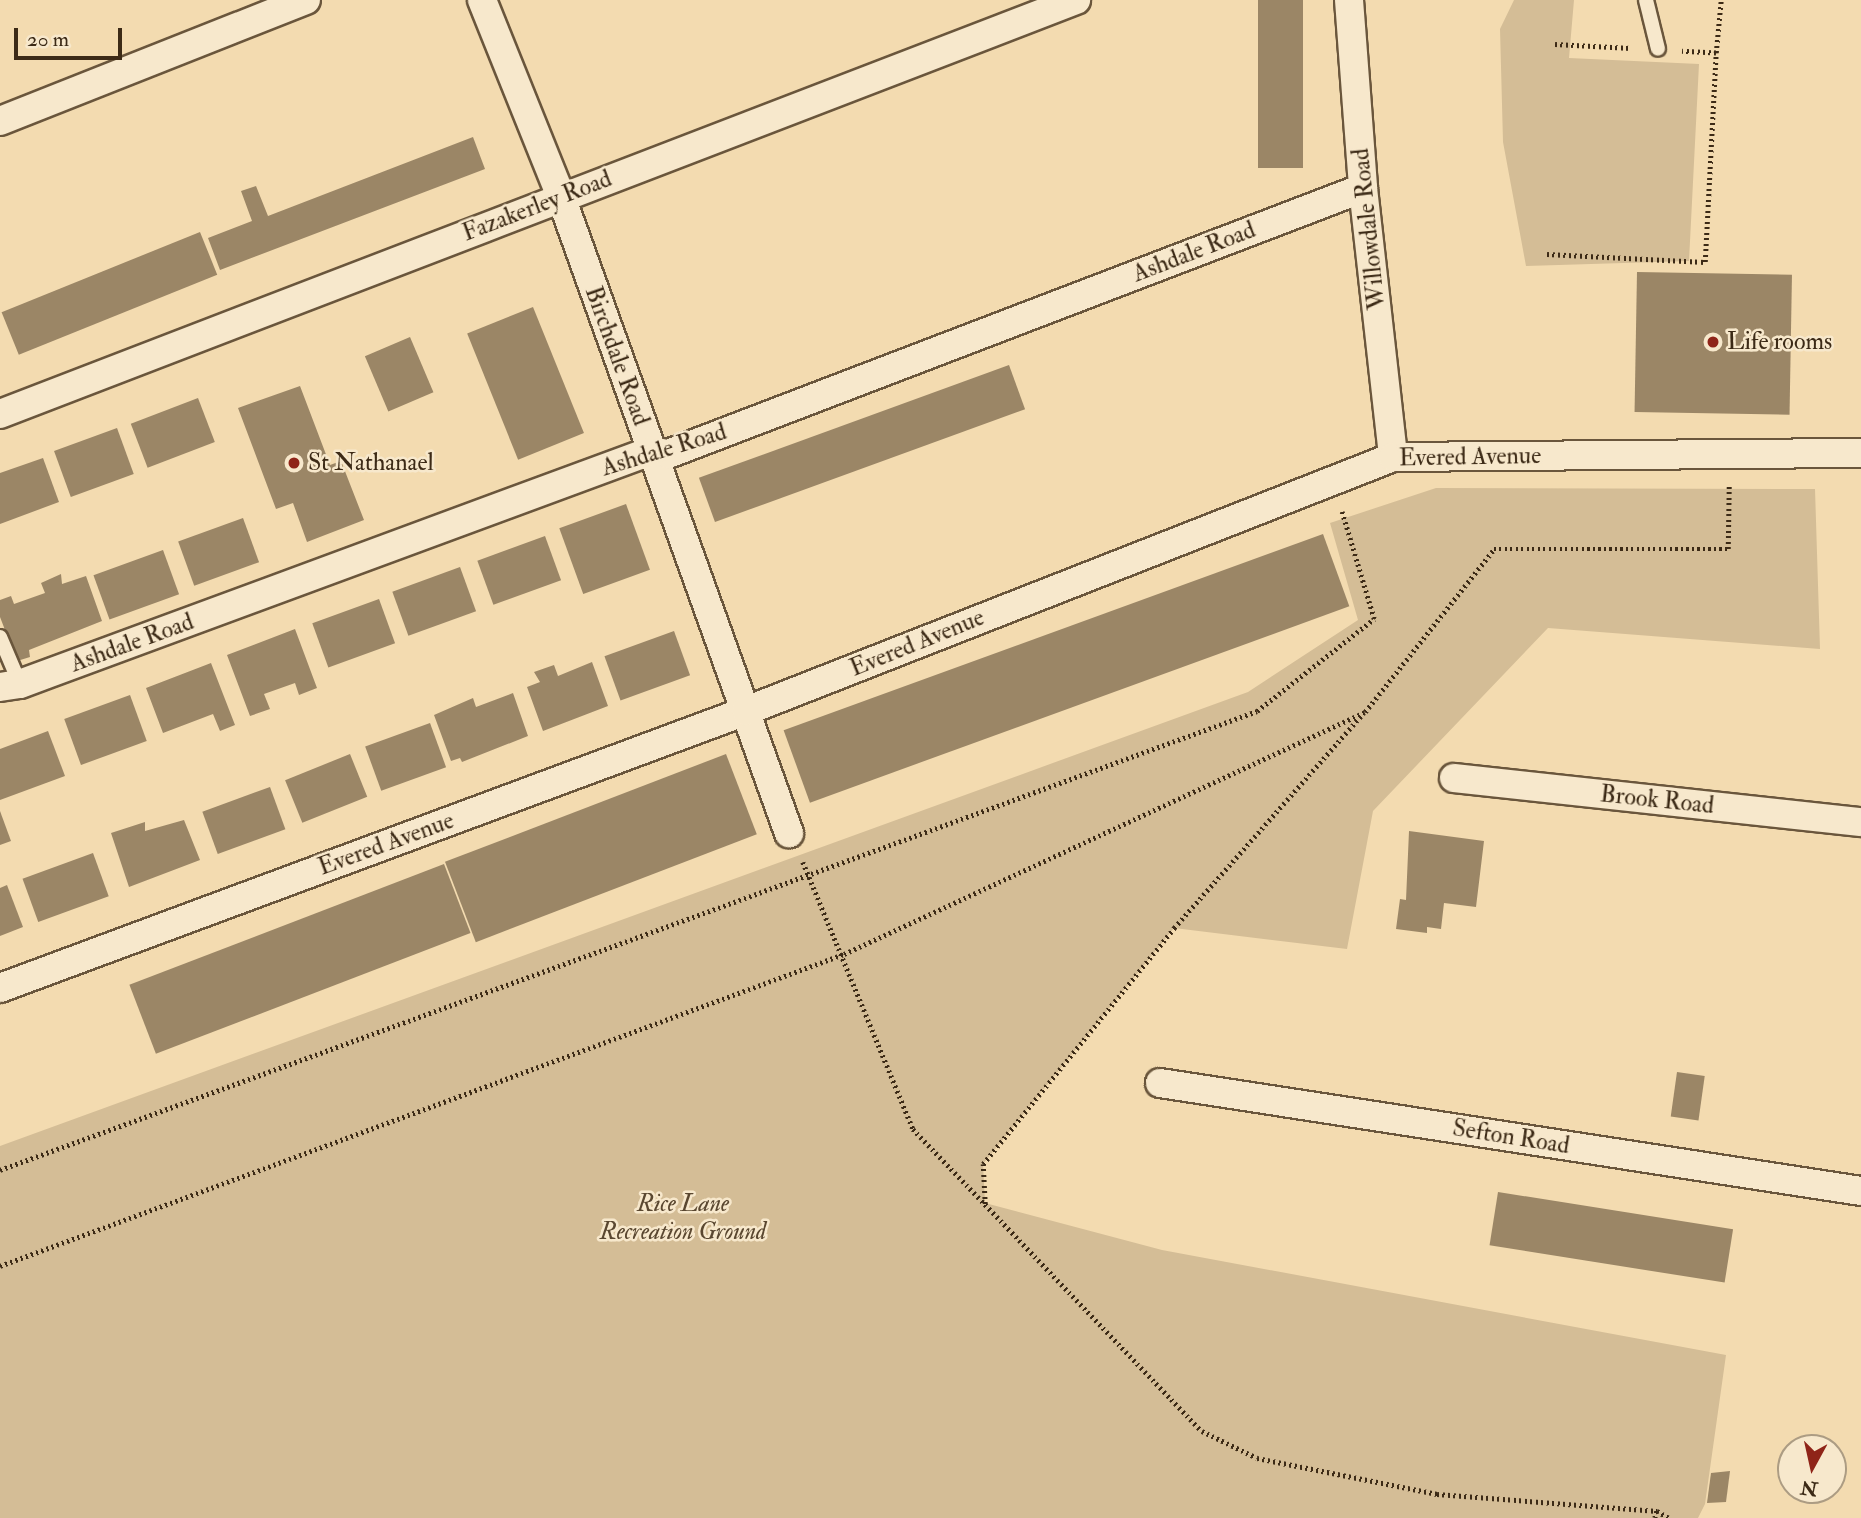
<!DOCTYPE html>
<style>
body{margin:0}
#map{position:relative;width:1861px;height:1518px;overflow:hidden;background:#f3dbb0;font-family:"IM FELL Double Pica",serif}
div>[style]{position:absolute}
.green>*{inset:0;background:#d4bd96}
.building>*{inset:0;background:#9b8666;transform-origin:0 0}
.path>*{height:4.5px;margin-top:-2.25px;transform-origin:0;background:repeating-linear-gradient(90deg,#3c2a16 0 2px,transparent 0 5.5px)}
.roads{filter:drop-shadow(2px 0 #6a563c) drop-shadow(-2px 0 #6a563c) drop-shadow(0 2px #6a563c) drop-shadow(0 -2px #6a563c)}
.service>*{height:14px;margin:-7px;padding:0 7px;transform-origin:7px;border-radius:7px;background:#f7e8cc}
.minor>*{height:28px;margin:-14px;padding:0 14px;transform-origin:14px;border-radius:14px;background:#f7e8cc}
.dots>*{width:19px;height:19px;translate:-50% -50%;box-sizing:border-box;border:4px solid #f7e8cc;border-radius:50%}
span{translate:-50% -50%;white-space:nowrap;text-align:center;line-height:1.15;-webkit-text-stroke:5px #f7e8cc;paint-order:stroke}
.street-label{font-size:24px;color:#3c2a16}
.poi-label{font-size:24px;color:#3c2a16}
.left{translate:0 -50%;text-align:left}
.park-label{font-size:24px;color:#5a4730;font-style:italic}
.north{position:absolute;left:1777px;top:1434px;width:70px;height:70px;box-sizing:border-box;background:#f7e8cc;border:2px solid #ac9c83;border-radius:50%;rotate:188deg;font-size:19px;font-weight:700;line-height:28px;text-align:center;color:#3c2a16}
.north::after{content:'';display:block;margin:auto;width:24px;height:32px;background:#8f2418;clip-path:polygon(50% 0,100% 100%,50% 72%,0 100%)}
.scale{position:absolute;left:14px;top:28px;width:108px;height:32px;box-sizing:border-box;border:4px solid #3c2a16;border-top:0;padding-left:9px;font-size:21px;line-height:24px;white-space:nowrap;color:#3c2a16;-webkit-text-stroke:5px #f7e8cc;paint-order:stroke}
</style>
<div id="map">
<div class="green">
<i style="clip-path:polygon(1514px 0,1574px 0,1569px 58px,1699px 64px,1689px 261px,1526px 266px,1503px 142px,1500px 29px)"></i>
<i style="clip-path:polygon(1436px 488px,1815px 489px,1820px 649px,1548px 628px,1373px 811px,1347px 949px,1174px 928px,983px 1164px,985px 1203px,1162px 1250px,1726px 1355px,1705px 1504px,1698px 1518px,0 1518px,0 1146px,1248px 692px,1358px 620px,1330px 523px)"></i>
</div>
<div class="building">
<i style="left:1258px;top:0;width:45px;height:168px"></i>
<i style="clip-path:polygon(473px 137px,485px 169px,220px 270px,208px 238px,252px 221px,241px 191px,256px 186px,268px 216px)"></i>
<i style="left:200px;top:232px;width:46px;height:214px;rotate:68deg"></i>
<i style="left:1637px;top:272px;width:155px;height:140px;rotate:1deg"></i>
<i style="left:533px;top:307px;width:136px;height:71px;rotate:68deg"></i>
<i style="left:410px;top:337px;width:60px;height:49px;rotate:67deg"></i>
<i style="left:1009px;top:365px;width:47px;height:330px;rotate:70deg"></i>
<i style="clip-path:polygon(300px 386px,330px 465px,341px 461px,364px 520px,307px 542px,293px 503px,276px 509px,238px 408px)"></i>
<i style="left:198px;top:398px;width:47px;height:72px;rotate:69deg"></i>
<i style="left:117px;top:428px;width:49px;height:67px;rotate:70deg"></i>
<i style="clip-path:polygon(43px 458px,59px 502px,0 524px,0 473px)"></i>
<i style="left:626px;top:504px;width:70px;height:71px;rotate:70deg"></i>
<i style="left:243px;top:518px;width:47px;height:69px;rotate:70deg"></i>
<i style="left:1323px;top:534px;width:77px;height:574px;rotate:70deg"></i>
<i style="left:545px;top:536px;width:47px;height:72px;rotate:70deg"></i>
<i style="left:163px;top:550px;width:47px;height:74px;rotate:70deg"></i>
<i style="left:460px;top:567px;width:47px;height:72px;rotate:70deg"></i>
<i style="clip-path:polygon(61px 574px,62px 584px,86px 576px,102px 621px,29px 650px,30px 657px,17px 661px,0 617px,0 600px,11px 596px,14px 604px,45px 593px,41px 583px)"></i>
<i style="left:379px;top:599px;width:47px;height:71px;rotate:70deg"></i>
<i style="clip-path:polygon(295px 629px,317px 688px,299px 695px,295px 683px,264px 694px,270px 709px,250px 716px,227px 655px)"></i>
<i style="left:674px;top:631px;width:47px;height:74px;rotate:70deg"></i>
<i style="clip-path:polygon(592px 662px,608px 706px,543px 731px,527px 687px,540px 682px,534px 672px,554px 665px,558px 676px)"></i>
<i style="clip-path:polygon(211px 663px,235px 725px,220px 731px,213px 714px,163px 733px,146px 688px)"></i>
<i style="clip-path:polygon(513px 693px,528px 736px,462px 762px,460px 758px,451px 761px,434px 715px,473px 698px,476px 707px)"></i>
<i style="left:130px;top:695px;width:49px;height:70px;rotate:70deg"></i>
<i style="left:430px;top:723px;width:47px;height:69px;rotate:70deg"></i>
<i style="clip-path:polygon(48px 731px,65px 776px,0 800px,0 749px)"></i>
<i style="left:350px;top:754px;width:46px;height:70px;rotate:68deg"></i>
<i style="left:726px;top:754px;width:86px;height:301px;rotate:69deg"></i>
<i style="left:270px;top:787px;width:45px;height:72px;rotate:70deg"></i>
<i style="clip-path:polygon(0 811px,11px 841px,0 845px)"></i>
<i style="clip-path:polygon(184px 820px,200px 860px,129px 887px,111px 833px,145px 822px,145px 831px)"></i>
<i style="clip-path:polygon(1409px 831px,1484px 841px,1476px 907px,1444px 903px,1441px 929px,1427px 927px,1427px 933px,1396px 929px,1400px 899px,1406px 900px)"></i>
<i style="left:93px;top:853px;width:46px;height:75px;rotate:70deg"></i>
<i style="left:444px;top:864px;width:74px;height:337px;rotate:69deg"></i>
<i style="clip-path:polygon(7px 885px,23px 927px,0 936px,0 888px)"></i>
<i style="left:1677px;top:1072px;width:28px;height:45px;rotate:8deg"></i>
<i style="left:1498px;top:1192px;width:238px;height:54px;rotate:9deg"></i>
<i style="clip-path:polygon(1730px 1471px,1726px 1502px,1707px 1503px,1711px 1473px)"></i>
</div>
<div class="path">
<i style="left:1555px;top:44px;width:76px;rotate:3deg"></i>
<i style="left:1716px;top:53px;width:53px;rotate:-84.6deg"></i>
<i style="left:1547px;top:254px;width:158px;rotate:2.9deg"></i>
<i style="left:1705px;top:262px;width:209px;rotate:-87deg"></i>
<i style="left:1716px;top:53px;width:34px;rotate:-177deg"></i>
<i style="left:803px;top:862px;width:289px;rotate:67.6deg"></i>
<i style="left:913px;top:1129px;width:418px;rotate:46.3deg"></i>
<i style="left:1202px;top:1431px;width:61px;rotate:26.1deg"></i>
<i style="left:1257px;top:1458px;width:184px;rotate:11.3deg"></i>
<i style="left:1437px;top:1494px;width:221px;rotate:4.4deg"></i>
<i style="left:1657px;top:1511px;width:7px;rotate:106deg"></i>
<i style="left:0;top:1170px;width:1338px;rotate:-20.06deg"></i>
<i style="left:1257px;top:711px;width:149px;rotate:-38.2deg"></i>
<i style="left:1374px;top:619px;width:112px;rotate:-106.7deg"></i>
<i style="left:985px;top:1204px;width:40px;rotate:-92.9deg"></i>
<i style="left:983px;top:1164px;width:304px;rotate:-51deg"></i>
<i style="left:1174px;top:928px;width:284px;rotate:-48.6deg"></i>
<i style="left:0;top:1266px;width:900px;rotate:-20.29deg"></i>
<i style="left:844px;top:954px;width:574px;rotate:-24.91deg"></i>
<i style="left:1365px;top:712px;width:208px;rotate:-51.6deg"></i>
<i style="left:1494px;top:549px;width:234px"></i>
<i style="left:1728px;top:549px;width:64px;rotate:-89.1deg"></i>
<i style="left:1657px;top:1511px;width:14px;rotate:30deg"></i>
</div>
<div class="roads">
<div class="service">
<i style="left:1646px;top:0;width:50px;rotate:76.2deg"></i>
<i style="left:0;top:637px;width:51px;rotate:66.9deg"></i>
</div>
<div class="minor">
<i style="left:482px;top:0;width:212px;rotate:68.1deg"></i>
<i style="left:561px;top:197px;width:676px;rotate:70.28deg"></i>
<i style="left:1349px;top:0;width:189px;rotate:85.7deg"></i>
<i style="left:1363px;top:188px;width:271px;rotate:83.6deg"></i>
<i style="left:0;top:121px;width:329px;rotate:-21.6deg"></i>
<i style="left:0;top:414px;width:1153px;rotate:-21.04deg"></i>
<i style="left:0;top:687px;width:20px;rotate:-9deg"></i>
<i style="left:20px;top:684px;width:673px;rotate:-20.27deg"></i>
<i style="left:651px;top:451px;width:17px;rotate:10deg"></i>
<i style="left:668px;top:454px;width:744px;rotate:-20.94deg"></i>
<i style="left:1454px;top:778px;width:409px;rotate:6.2deg"></i>
<i style="left:0;top:988px;width:796px;rotate:-20.37deg"></i>
<i style="left:746px;top:711px;width:695px;rotate:-21.43deg"></i>
<i style="left:1393px;top:457px;width:468px;rotate:-0.5deg"></i>
<i style="left:1160px;top:1083px;width:709px;rotate:8.76deg"></i>
</div>
</div>
<div class="dots">
<i style="left:1713px;top:342px;background:#8f2418"></i>
<i style="left:294px;top:463px;background:#8f2418"></i>
</div>
<div class="street-label">
<span style="left:537px;top:206px;rotate:-21deg">Fazakerley Road</span>
<span style="left:1369px;top:229px;rotate:-96deg">Willowdale Road</span>
<span style="left:1194px;top:252px;rotate:-21deg">Ashdale Road</span>
<span style="left:617px;top:356px;rotate:70deg">Birchdale Road</span>
<span style="left:664px;top:450px;rotate:-17deg">Ashdale Road</span>
<span style="left:1470px;top:457px;rotate:-1deg">Evered Avenue</span>
<span style="left:132px;top:643px;rotate:-20deg">Ashdale Road</span>
<span style="left:917px;top:643px;rotate:-22deg">Evered Avenue</span>
<span style="left:1657px;top:800px;rotate:6deg">Brook Road</span>
<span style="left:386px;top:844px;rotate:-20deg">Evered Avenue</span>
<span style="left:1511px;top:1137px;rotate:9deg">Sefton Road</span>
</div>
<div class="poi-label">
<span class="left" style="left:1727px;top:342px">Life rooms</span>
<span class="left" style="left:308px;top:463px">St Nathanael</span>
</div>
<div class="park-label">
<span style="left:683px;top:1218px">Rice Lane<br>Recreation Ground</span>
</div>
<div class="north">N</div>
<div class="scale">20 m</div>
</div>
